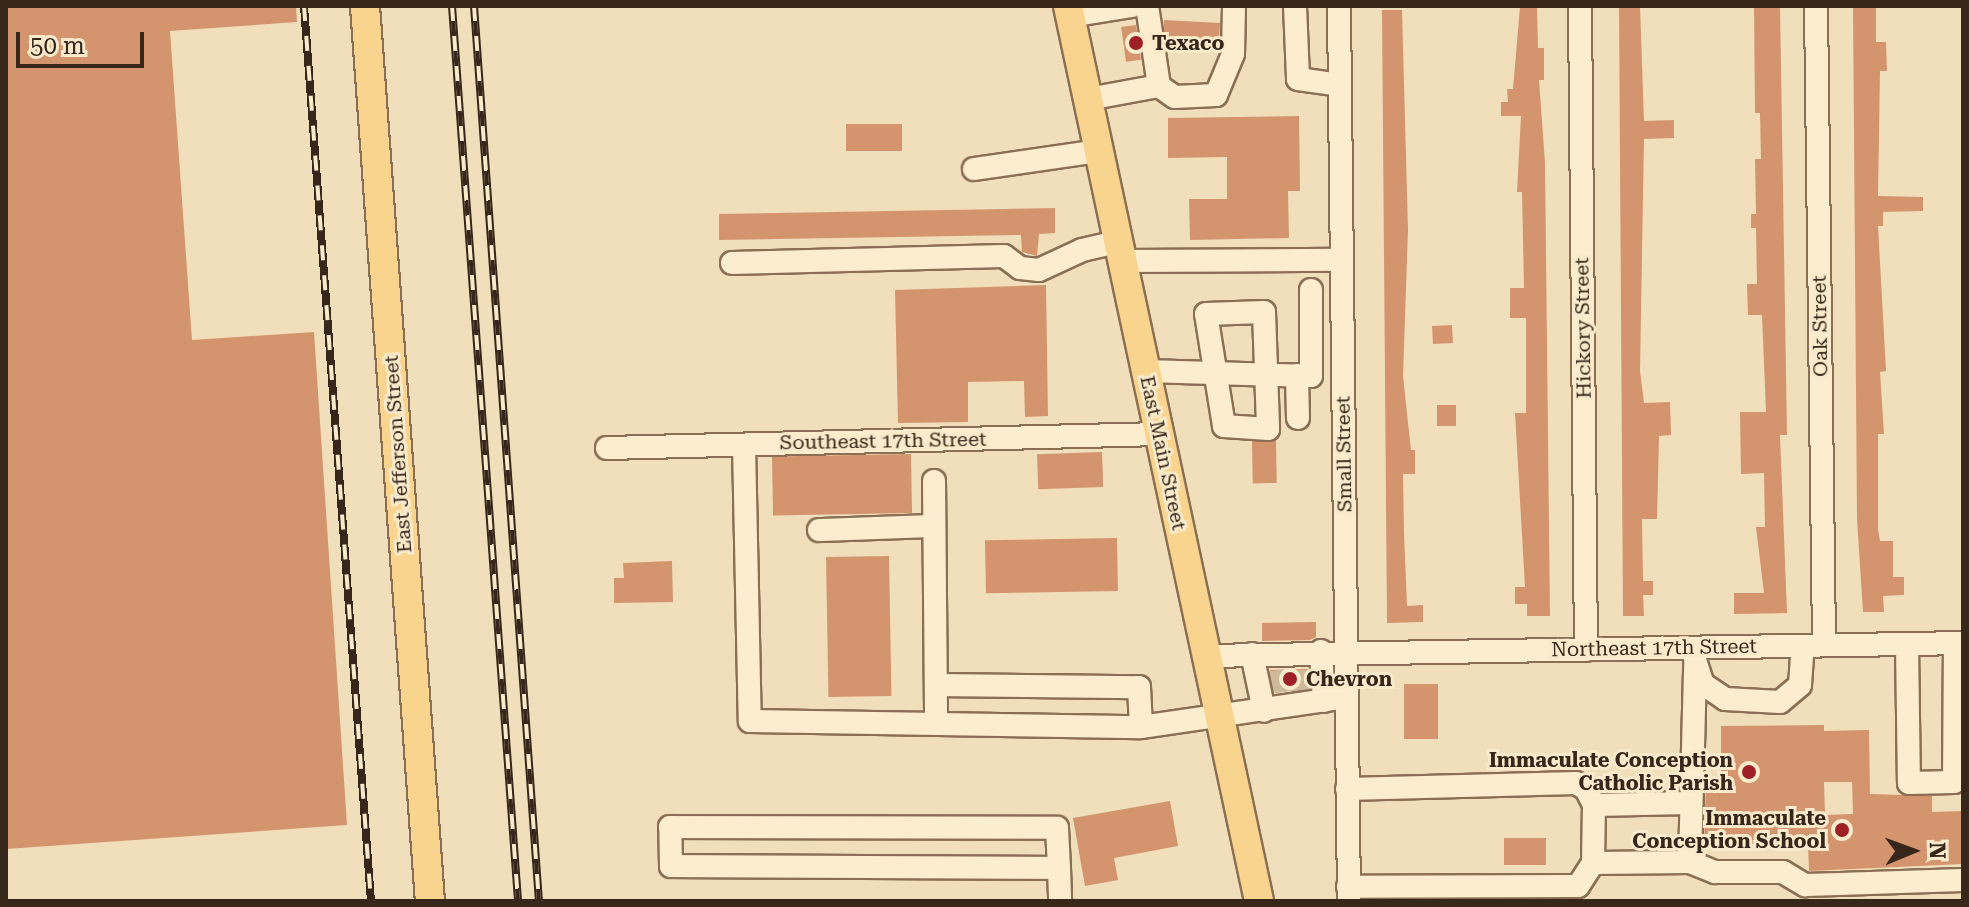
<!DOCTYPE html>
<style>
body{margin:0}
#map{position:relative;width:1969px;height:907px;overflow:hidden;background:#f1dfbb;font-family:"Roboto Serif",serif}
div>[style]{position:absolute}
.building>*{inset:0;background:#d3946e;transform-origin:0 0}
.minor-tunnel>*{height:22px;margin-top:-11px;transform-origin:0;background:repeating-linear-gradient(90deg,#ccba9b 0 22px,transparent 0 33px)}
.roads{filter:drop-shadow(2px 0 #8a6f54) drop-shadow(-2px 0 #8a6f54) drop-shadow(0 2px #8a6f54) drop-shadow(0 -2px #8a6f54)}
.minor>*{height:22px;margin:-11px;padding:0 11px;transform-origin:11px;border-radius:11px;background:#fcedcf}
.major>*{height:28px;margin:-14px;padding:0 14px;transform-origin:14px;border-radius:14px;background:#f9d48e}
.rail>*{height:8px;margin-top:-4px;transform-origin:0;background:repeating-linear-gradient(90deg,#f8eacb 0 15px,#37271a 0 30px);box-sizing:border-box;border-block:2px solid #37271a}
.dots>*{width:22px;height:22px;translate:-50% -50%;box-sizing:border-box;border:4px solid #f8eacb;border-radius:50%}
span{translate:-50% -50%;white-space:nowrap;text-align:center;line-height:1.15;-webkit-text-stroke:6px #f8eacb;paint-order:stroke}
.poi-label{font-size:20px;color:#37271a;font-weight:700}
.left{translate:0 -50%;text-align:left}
.right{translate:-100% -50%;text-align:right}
.street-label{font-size:20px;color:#37271a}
.frame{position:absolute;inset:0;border:8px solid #37271a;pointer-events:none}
.north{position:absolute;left:1873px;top:811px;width:80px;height:80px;-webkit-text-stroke:6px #f8eacb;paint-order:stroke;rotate:89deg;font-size:22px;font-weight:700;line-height:32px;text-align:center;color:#37271a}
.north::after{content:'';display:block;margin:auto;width:28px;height:36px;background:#37271a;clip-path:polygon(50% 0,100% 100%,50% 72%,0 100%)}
.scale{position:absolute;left:16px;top:32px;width:128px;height:36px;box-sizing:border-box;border:4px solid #37271a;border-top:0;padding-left:10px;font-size:24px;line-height:28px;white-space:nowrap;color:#37271a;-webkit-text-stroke:6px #f8eacb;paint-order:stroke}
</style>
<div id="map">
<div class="building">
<i style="clip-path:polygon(6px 6px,296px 6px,297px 22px,170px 31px,192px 340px,314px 332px,347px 825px,6px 849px)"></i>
<i style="clip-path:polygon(1619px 6px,1640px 6px,1644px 121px,1674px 120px,1674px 138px,1644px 139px,1640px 371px,1644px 403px,1670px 402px,1671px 435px,1659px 436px,1657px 519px,1642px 519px,1643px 581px,1653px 581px,1653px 595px,1643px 595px,1644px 616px,1623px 616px)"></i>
<i style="clip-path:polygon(1754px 6px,1780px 6px,1787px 435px,1780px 435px,1787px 613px,1734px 614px,1734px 593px,1764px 593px,1756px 527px,1765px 527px,1764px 473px,1741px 474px,1740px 412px,1766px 412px,1762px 315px,1748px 315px,1747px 284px,1757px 284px,1756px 228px,1751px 228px,1751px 214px,1756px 214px,1755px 159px,1761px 159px,1760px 113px,1755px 113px)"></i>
<i style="clip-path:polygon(1853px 6px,1876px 6px,1876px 42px,1886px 42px,1887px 71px,1880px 71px,1878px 196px,1923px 197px,1923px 211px,1883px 212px,1883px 226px,1878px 226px,1886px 371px,1880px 372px,1884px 434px,1878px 434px,1878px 529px,1880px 541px,1893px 541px,1893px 577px,1904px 577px,1904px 595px,1883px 596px,1884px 612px,1863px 612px,1857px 519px)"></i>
<i style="clip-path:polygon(1520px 7px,1537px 7px,1538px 48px,1544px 48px,1544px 80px,1539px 80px,1545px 163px,1550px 616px,1527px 616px,1527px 604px,1515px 604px,1515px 587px,1525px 587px,1515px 413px,1526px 413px,1526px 318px,1510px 318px,1510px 288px,1524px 288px,1522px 192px,1517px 192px,1521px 116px,1501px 116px,1501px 102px,1508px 102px,1507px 89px,1513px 89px)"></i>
<i style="clip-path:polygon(1382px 10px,1402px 10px,1408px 230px,1403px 376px,1411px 450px,1415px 450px,1415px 474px,1403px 474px,1404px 533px,1407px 606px,1423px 605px,1423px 622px,1387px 623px)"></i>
<i style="left:1220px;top:23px;width:22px;height:56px;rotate:93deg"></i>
<i style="left:1136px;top:25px;width:35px;height:15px;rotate:82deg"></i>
<i style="clip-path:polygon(1299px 116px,1300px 191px,1288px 191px,1289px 238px,1190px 240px,1189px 199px,1227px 199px,1227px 157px,1168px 158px,1168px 118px)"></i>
<i style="left:902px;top:124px;width:27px;height:56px;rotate:90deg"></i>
<i style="clip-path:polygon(1055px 208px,1055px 233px,1039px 234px,1037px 256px,1022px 252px,1021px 235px,719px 240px,719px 214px)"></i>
<i style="clip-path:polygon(1046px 285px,1048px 416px,1025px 417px,1024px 381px,968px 382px,968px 422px,898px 423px,895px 290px)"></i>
<i style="left:1452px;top:325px;width:18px;height:20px;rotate:87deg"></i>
<i style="left:1437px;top:405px;width:19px;height:21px"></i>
<i style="left:1276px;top:440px;width:43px;height:24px;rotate:89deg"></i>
<i style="left:1102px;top:452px;width:35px;height:65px;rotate:88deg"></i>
<i style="left:911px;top:454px;width:59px;height:139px;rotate:89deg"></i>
<i style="left:1117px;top:538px;width:53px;height:132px;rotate:89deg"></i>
<i style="left:889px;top:556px;width:140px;height:63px;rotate:89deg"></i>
<i style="clip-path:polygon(672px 561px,673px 602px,614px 603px,614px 578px,624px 578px,623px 563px)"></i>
<i style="clip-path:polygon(1316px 622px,1316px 637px,1310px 640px,1262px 641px,1262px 623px)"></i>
<i style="clip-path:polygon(1308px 669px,1309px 688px,1275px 693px,1270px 670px)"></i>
<i style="left:1438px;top:684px;width:55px;height:34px;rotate:90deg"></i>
<i style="clip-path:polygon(evenodd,1824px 725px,1824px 731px,1869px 730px,1870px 794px,1932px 796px,1932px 812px,1963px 811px,1963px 864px,1809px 871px,1808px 844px,1704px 845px,1706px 781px,1721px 781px,1721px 726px,1824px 725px,1824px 782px,1852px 782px,1853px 814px,1825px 815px,1824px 782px)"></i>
<i style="clip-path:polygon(1170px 801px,1178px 846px,1114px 858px,1118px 880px,1085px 886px,1073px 818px)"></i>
<i style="left:1546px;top:838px;width:27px;height:42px;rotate:90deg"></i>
</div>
<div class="minor-tunnel">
<i style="left:1280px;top:670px;width:27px;rotate:84deg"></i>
<i style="left:1301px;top:670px;width:22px;rotate:85deg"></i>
</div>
<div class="roads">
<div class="minor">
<i style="left:1295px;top:6px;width:73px;rotate:87.6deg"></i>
<i style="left:1298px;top:79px;width:42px;rotate:8.1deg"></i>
<i style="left:1339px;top:6px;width:895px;rotate:89.36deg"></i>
<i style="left:1580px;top:6px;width:644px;rotate:89.47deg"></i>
<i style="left:1816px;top:6px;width:639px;rotate:89.28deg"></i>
<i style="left:1070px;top:16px;width:63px;rotate:-9.2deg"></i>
<i style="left:1159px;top:86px;width:19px;rotate:35deg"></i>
<i style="left:1175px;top:97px;width:41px;rotate:-2.8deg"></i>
<i style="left:1216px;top:95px;width:44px;rotate:-67.5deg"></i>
<i style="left:1233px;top:54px;width:48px;rotate:-88.8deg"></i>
<i style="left:1088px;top:99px;width:72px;rotate:-10.4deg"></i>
<i style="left:1159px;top:86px;width:81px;rotate:-98.5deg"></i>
<i style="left:974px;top:169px;width:126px;rotate:-8.2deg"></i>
<i style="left:1122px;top:261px;width:220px;rotate:-0.3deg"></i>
<i style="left:732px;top:263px;width:272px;rotate:-1.5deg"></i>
<i style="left:1004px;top:256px;width:20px;rotate:37deg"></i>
<i style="left:1020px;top:268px;width:19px;rotate:6deg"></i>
<i style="left:1039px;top:270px;width:47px;rotate:-24.9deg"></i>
<i style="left:1082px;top:250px;width:37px;rotate:-13deg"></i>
<i style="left:1264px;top:312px;width:117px;rotate:88deg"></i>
<i style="left:1268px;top:429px;width:44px;rotate:-176.1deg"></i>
<i style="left:1224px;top:426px;width:113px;rotate:-99.1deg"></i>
<i style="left:1206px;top:314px;width:58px;rotate:-2deg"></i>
<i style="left:1146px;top:371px;width:165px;rotate:1.7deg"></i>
<i style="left:1311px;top:376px;width:86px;rotate:-90deg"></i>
<i style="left:1297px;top:375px;width:43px;rotate:88.7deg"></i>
<i style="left:744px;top:445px;width:276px;rotate:88.8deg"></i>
<i style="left:750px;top:721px;width:391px;rotate:0.9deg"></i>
<i style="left:1141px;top:727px;width:207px;rotate:-8.3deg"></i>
<i style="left:607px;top:448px;width:553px;rotate:-1.45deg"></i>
<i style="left:934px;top:481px;width:243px;rotate:89.5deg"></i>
<i style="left:819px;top:530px;width:115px;rotate:-2deg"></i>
<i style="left:1907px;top:644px;width:139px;rotate:89.2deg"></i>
<i style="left:1909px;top:783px;width:45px;rotate:-1.3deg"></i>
<i style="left:1954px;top:782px;width:139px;rotate:-89.6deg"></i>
<i style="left:1321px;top:651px;width:50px;rotate:86.6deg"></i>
<i style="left:1252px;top:654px;width:58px;rotate:78.1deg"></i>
<i style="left:1206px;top:656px;width:757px;rotate:-0.98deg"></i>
<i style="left:1695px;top:660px;width:25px;rotate:72deg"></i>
<i style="left:1703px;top:684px;width:27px;rotate:34deg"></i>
<i style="left:1725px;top:699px;width:55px;rotate:3.1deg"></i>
<i style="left:1780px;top:702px;width:26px;rotate:-40deg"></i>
<i style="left:1800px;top:685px;width:39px;rotate:-86deg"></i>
<i style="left:936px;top:685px;width:203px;rotate:0.6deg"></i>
<i style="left:1139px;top:687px;width:40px;rotate:87.1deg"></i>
<i style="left:1347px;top:789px;width:229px;rotate:-1.5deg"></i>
<i style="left:1576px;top:783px;width:12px;rotate:31deg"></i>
<i style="left:1586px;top:789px;width:18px;rotate:63deg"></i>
<i style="left:1594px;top:805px;width:58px;rotate:91deg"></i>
<i style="left:1593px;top:863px;width:27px;rotate:123deg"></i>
<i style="left:1578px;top:886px;width:230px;rotate:179.8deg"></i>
<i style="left:1594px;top:805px;width:96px;rotate:-1.2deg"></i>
<i style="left:1690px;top:862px;width:27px;rotate:22deg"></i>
<i style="left:1715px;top:872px;width:68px"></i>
<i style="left:1783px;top:872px;width:26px;rotate:31deg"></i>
<i style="left:1805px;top:885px;width:158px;rotate:-1.8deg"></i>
<i style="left:1593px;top:863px;width:97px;rotate:-0.6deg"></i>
<i style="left:1690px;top:862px;width:196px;rotate:-88.5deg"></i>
<i style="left:1059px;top:868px;width:388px;rotate:-179.7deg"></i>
<i style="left:671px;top:866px;width:39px;rotate:-91deg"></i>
<i style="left:670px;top:827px;width:387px;rotate:0.1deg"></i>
<i style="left:1057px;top:828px;width:40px;rotate:87.1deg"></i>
<i style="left:1059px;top:868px;width:33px;rotate:88deg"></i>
</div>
<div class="major">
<i style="left:365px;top:6px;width:897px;rotate:85.85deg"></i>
<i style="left:1068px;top:6px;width:915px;rotate:77.95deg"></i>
</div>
</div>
<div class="rail">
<i style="left:304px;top:6px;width:898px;rotate:85.72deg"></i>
<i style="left:452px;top:6px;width:897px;rotate:85.78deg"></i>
<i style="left:474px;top:6px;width:897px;rotate:85.85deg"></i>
</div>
<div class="dots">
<i style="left:1136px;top:43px;background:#9e1f24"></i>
<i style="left:1290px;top:679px;background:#9e1f24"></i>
<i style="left:1749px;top:772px;background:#9e1f24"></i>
<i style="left:1842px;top:830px;background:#9e1f24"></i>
</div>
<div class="poi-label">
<span class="left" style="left:1152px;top:43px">Texaco</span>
<span class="left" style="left:1306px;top:679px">Chevron</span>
<span class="right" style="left:1733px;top:772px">Immaculate Conception<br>Catholic Parish</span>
<span class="right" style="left:1826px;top:830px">Immaculate<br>Conception School</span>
</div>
<div class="street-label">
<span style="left:1820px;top:326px;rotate:-91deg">Oak Street</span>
<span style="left:1583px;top:328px;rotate:-91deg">Hickory Street</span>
<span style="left:883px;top:441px;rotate:-1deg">Southeast 17th Street</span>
<span style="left:1163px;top:453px;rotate:78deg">East Main Street</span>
<span style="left:398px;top:454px;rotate:-94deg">East Jefferson Street</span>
<span style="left:1344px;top:454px;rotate:-91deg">Small Street</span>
<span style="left:1654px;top:648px;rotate:-1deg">Northeast 17th Street</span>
</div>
<div class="frame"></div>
<div class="north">N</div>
<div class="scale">50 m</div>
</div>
